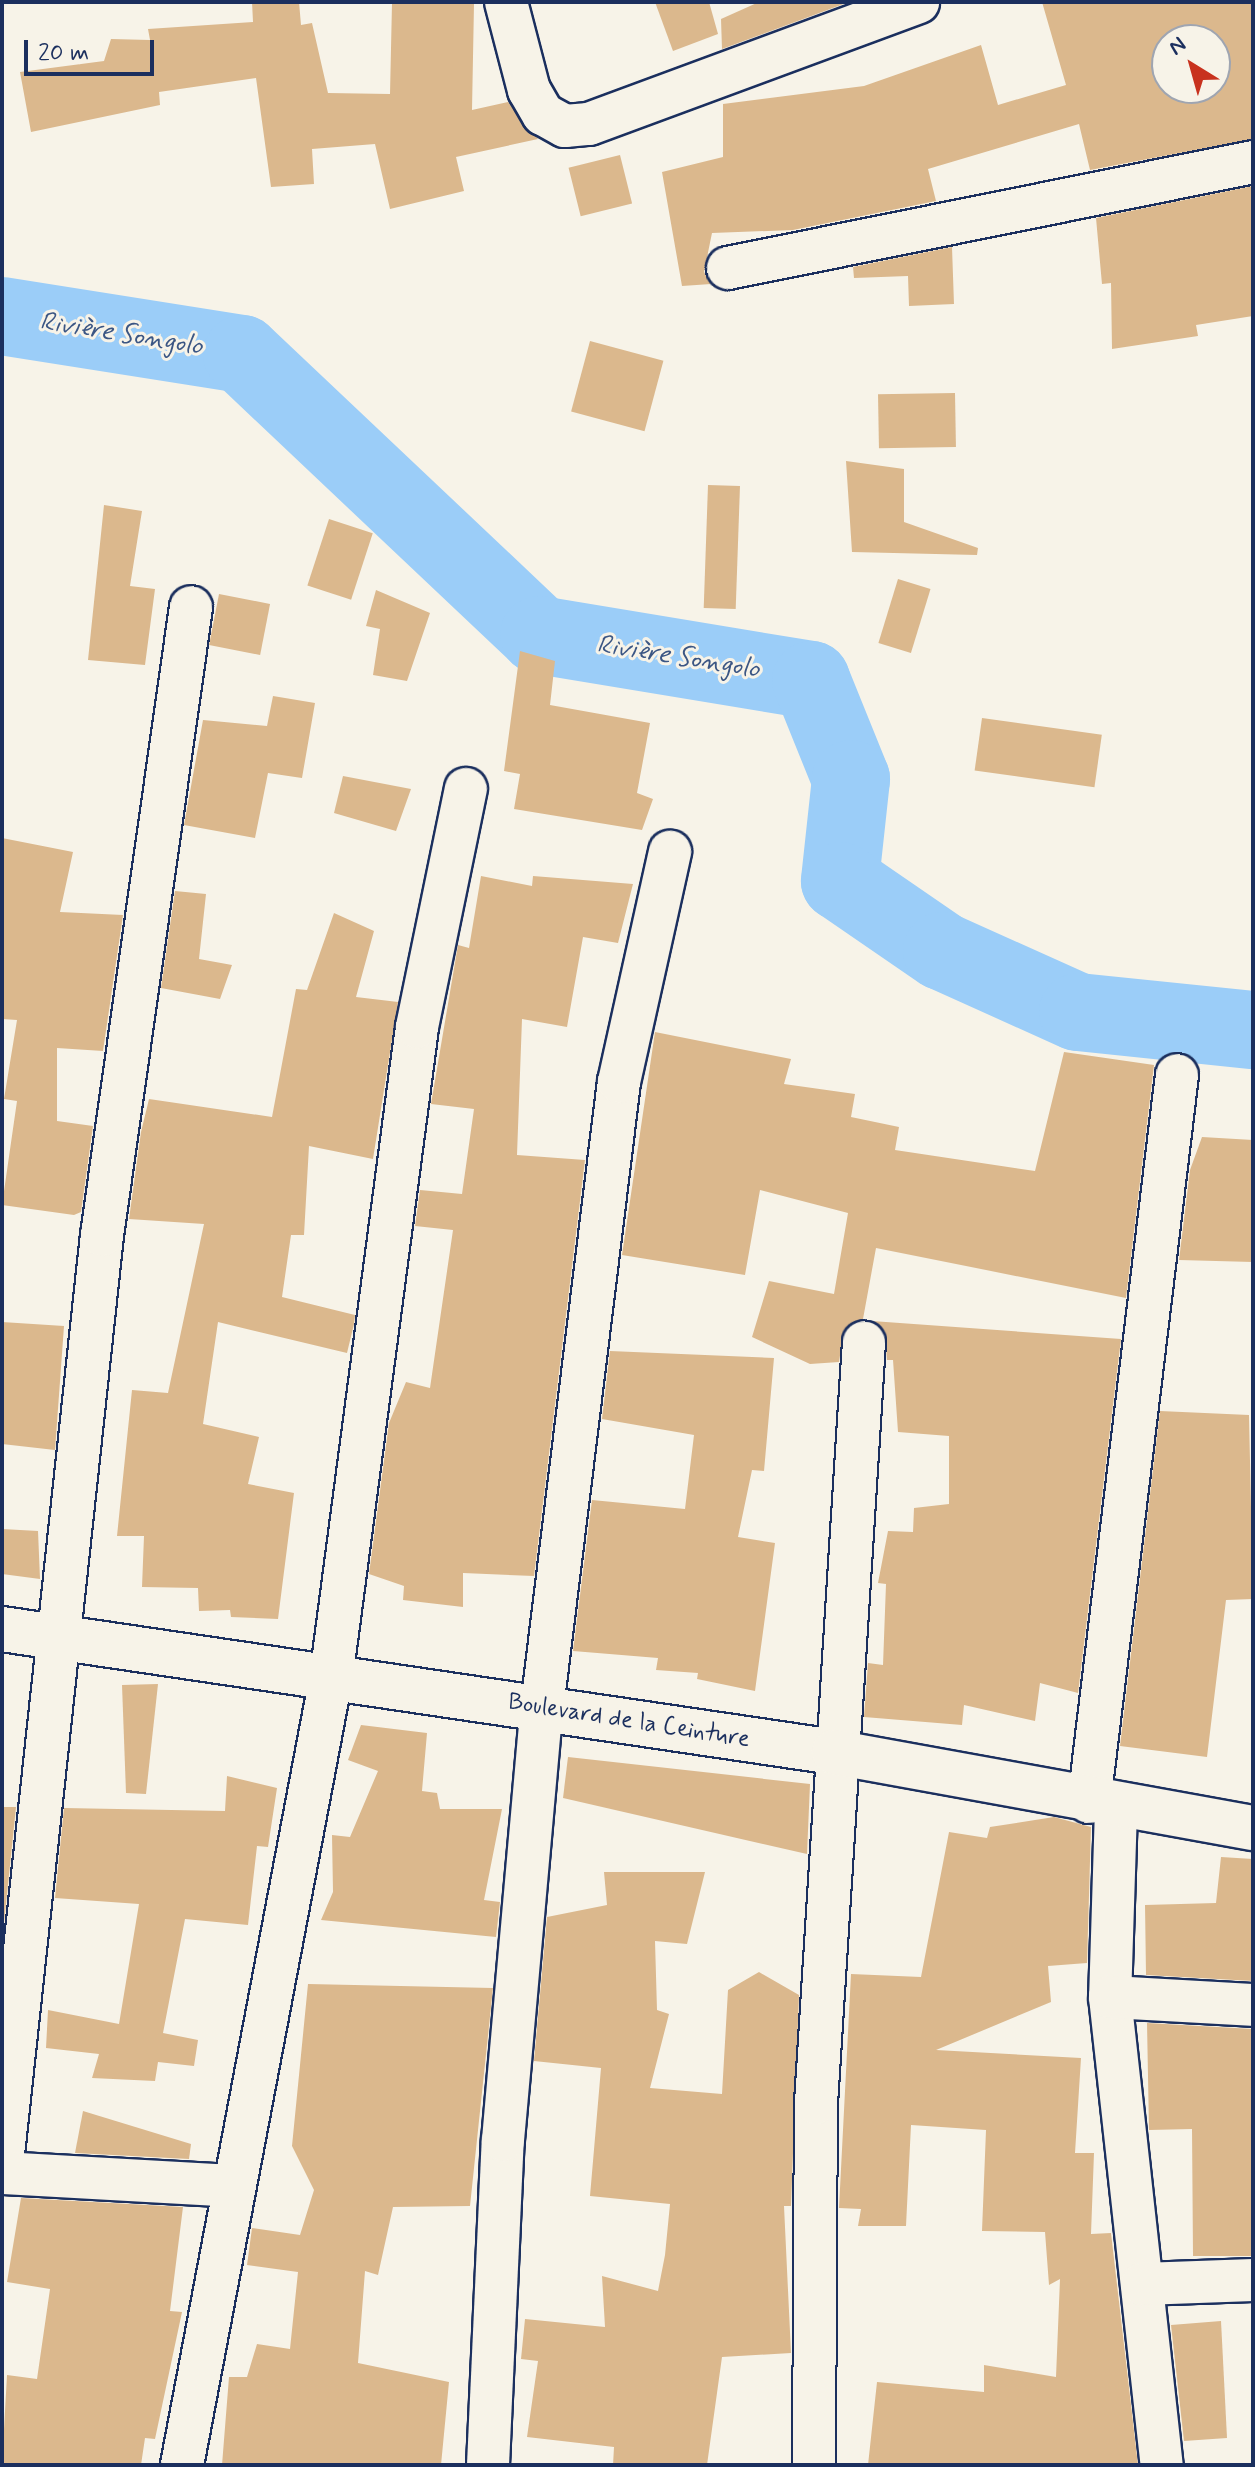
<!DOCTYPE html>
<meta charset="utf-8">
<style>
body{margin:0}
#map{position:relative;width:1255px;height:2467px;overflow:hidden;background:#f7f3e8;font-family:Mynerve,sans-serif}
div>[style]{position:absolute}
.river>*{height:78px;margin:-39px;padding:0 39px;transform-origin:39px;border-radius:39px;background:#9bcdf8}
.building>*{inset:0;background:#dbb88d;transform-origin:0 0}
.roads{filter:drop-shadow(2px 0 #1b2f5e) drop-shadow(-2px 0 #1b2f5e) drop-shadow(0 2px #1b2f5e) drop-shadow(0 -2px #1b2f5e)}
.street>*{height:42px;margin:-21px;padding:0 21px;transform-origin:21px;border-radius:21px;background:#f7f3e8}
.secondary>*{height:44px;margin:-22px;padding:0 22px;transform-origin:22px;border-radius:22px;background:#f7f3e8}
span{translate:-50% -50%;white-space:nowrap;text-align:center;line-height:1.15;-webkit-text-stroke:6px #f7f3e8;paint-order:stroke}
.street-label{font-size:24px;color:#1b2f5e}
.water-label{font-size:26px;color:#3b5684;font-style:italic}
.frame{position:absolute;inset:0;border:4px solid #1b2f5e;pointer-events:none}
.north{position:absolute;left:1151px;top:24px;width:80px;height:80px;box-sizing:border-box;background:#f7f3e8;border:2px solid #9fa5b1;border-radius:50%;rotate:323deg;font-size:22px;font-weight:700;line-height:32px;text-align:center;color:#1b2f5e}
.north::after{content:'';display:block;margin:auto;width:28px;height:36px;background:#c8321e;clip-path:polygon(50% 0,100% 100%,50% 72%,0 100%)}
.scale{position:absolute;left:24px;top:40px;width:130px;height:36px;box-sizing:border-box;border:4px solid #1b2f5e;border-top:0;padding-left:10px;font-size:24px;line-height:28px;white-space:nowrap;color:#1b2f5e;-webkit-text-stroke:6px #f7f3e8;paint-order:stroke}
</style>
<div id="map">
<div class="river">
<i style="left:2px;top:316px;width:243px;rotate:9deg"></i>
<i style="left:242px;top:354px;width:409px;rotate:43.4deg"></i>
<i style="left:539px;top:635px;width:276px;rotate:9.4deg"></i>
<i style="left:811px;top:680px;width:107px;rotate:68deg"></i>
<i style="left:851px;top:779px;width:103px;rotate:96.2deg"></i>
<i style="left:840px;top:881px;width:124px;rotate:34.5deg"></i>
<i style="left:942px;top:951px;width:149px;rotate:24.2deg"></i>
<i style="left:1078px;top:1012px;width:176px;rotate:5.9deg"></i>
</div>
<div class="building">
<i style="clip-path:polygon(252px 2px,299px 2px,301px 25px,312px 23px,328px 93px,390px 94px,392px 3px,474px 4px,472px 110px,508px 102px,538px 139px,456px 157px,464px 191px,390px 209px,375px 144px,312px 149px,314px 184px,271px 187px,256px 78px,159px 92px,160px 105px,31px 132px,20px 72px,104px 61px,111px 39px,150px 40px,148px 29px,253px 22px)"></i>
<i style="clip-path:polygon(655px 2px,709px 2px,718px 34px,673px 51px)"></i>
<i style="clip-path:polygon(759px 2px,849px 2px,722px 49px,721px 19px)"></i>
<i style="clip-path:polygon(evenodd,1042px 2px,1253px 2px,1253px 139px,1090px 170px,1079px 124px,928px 169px,936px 201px,793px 230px,712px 233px,704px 272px,711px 284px,682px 286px,662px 172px,723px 157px,723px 104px,864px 86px,981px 45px,998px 105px,1066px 85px,1042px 2px,1167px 40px,1215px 40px,1215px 88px,1167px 88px,1167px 40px)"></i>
<i style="left:620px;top:155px;width:50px;height:53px;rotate:76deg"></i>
<i style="clip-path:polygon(1253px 186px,1253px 316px,1196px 325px,1198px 336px,1112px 349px,1111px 283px,1102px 284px,1096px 218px)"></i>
<i style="clip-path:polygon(952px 247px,954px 304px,909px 306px,908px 276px,854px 278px,853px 267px)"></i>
<i style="left:590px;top:341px;width:76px;height:73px;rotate:15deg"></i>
<i style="left:955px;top:393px;width:54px;height:77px;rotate:89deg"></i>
<i style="clip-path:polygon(846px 461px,904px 469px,904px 522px,978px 548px,977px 555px,852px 552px)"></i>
<i style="left:708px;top:485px;width:32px;height:123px;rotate:2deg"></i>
<i style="clip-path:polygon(104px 505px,142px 511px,130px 586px,155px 589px,145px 665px,88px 660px)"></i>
<i style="left:329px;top:519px;width:46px;height:70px;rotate:18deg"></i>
<i style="left:898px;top:579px;width:34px;height:67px;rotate:17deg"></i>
<i style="clip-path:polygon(376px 590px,430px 613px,407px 681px,373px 675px,380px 629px,366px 626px)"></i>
<i style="left:219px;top:594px;width:52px;height:52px;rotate:11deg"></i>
<i style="clip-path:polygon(520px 651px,555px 661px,550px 705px,650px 723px,637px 793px,653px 799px,642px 830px,514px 809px,520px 774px,504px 771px)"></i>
<i style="clip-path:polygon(273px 696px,315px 703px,302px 778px,268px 773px,255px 838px,184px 825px,203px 720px,267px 726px)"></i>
<i style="left:982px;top:718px;width:121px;height:53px;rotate:8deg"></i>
<i style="clip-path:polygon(343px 776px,411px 789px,396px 831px,334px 813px)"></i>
<i style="clip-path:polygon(2px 838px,73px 852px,60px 912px,123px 915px,103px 1051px,57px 1048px,57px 1121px,93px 1126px,81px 1212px,74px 1215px,2px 1205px,17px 1101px,4px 1099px,17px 1020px,2px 1019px)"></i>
<i style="clip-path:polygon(481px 876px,532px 886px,533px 876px,633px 884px,618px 943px,583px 937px,567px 1027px,522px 1019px,517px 1155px,585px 1160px,534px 1576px,463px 1573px,463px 1607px,403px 1600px,404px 1586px,369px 1574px,389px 1423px,406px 1382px,430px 1388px,453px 1230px,415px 1226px,420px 1190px,462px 1194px,474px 1109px,431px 1104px,458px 945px,469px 948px)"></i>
<i style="clip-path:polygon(175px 891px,206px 894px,199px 959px,232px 965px,220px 999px,161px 988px)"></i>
<i style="clip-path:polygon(334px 913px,374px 931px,356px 997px,398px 1002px,373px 1159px,309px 1146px,304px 1235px,291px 1235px,282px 1297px,355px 1315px,354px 1324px,347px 1353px,218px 1322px,203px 1424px,259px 1437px,248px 1484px,294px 1493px,278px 1619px,231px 1617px,230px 1610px,199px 1611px,198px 1588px,142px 1587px,144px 1536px,117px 1536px,132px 1390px,168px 1393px,204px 1224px,129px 1219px,141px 1132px,149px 1099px,272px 1117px,296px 989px,307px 990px)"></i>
<i style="clip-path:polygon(655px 1032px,791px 1059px,784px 1084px,855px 1094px,851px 1117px,899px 1127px,895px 1150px,1035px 1171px,1064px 1052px,1154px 1065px,1126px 1298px,876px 1248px,863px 1319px,844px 1330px,839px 1362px,810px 1364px,752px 1337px,769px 1281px,834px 1294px,848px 1213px,760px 1190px,745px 1275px,622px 1255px)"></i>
<i style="clip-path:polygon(1202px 1137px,1253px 1140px,1253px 1262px,1179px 1260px,1190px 1170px)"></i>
<i style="clip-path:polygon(872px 1321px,1121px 1339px,1078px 1693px,1040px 1683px,1035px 1721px,964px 1705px,962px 1725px,864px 1717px,868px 1663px,883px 1665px,886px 1584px,878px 1583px,888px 1531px,913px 1532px,914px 1508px,949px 1504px,949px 1436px,898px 1432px,893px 1360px,887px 1360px,885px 1332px)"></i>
<i style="clip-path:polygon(2px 1322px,64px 1326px,55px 1450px,2px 1444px)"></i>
<i style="clip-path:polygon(610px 1351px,774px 1358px,764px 1471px,752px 1470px,738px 1537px,775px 1543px,755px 1691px,697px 1679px,698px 1673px,656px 1670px,658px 1658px,573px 1651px,592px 1500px,685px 1509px,694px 1435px,602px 1419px)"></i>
<i style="clip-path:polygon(1160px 1411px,1249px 1415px,1253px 1599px,1226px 1600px,1207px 1757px,1120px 1746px)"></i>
<i style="clip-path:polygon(2px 1529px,38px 1531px,40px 1579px,2px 1574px)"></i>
<i style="clip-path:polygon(158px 1684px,146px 1794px,126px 1793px,122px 1685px)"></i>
<i style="clip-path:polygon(361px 1725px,427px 1733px,422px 1791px,437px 1793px,440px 1809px,502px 1809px,484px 1900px,500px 1902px,496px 1937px,321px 1920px,333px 1892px,332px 1835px,350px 1837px,378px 1771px,348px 1760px)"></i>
<i style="clip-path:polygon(568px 1757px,810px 1784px,807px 1854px,563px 1798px)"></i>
<i style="clip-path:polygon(227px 1776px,277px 1788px,268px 1847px,257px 1846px,248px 1925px,185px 1919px,163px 2033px,198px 2040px,194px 2066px,158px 2062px,155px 2081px,92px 2078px,99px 2054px,46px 2048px,48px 2010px,119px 2024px,139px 1904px,55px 1898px,64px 1808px,225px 1811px)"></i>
<i style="clip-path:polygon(2px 1807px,16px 1807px,3px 1933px,2px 1933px)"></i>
<i style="clip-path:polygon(1054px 1817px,1091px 1827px,1087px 1963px,1048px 1966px,1051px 2002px,936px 2050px,1081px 2058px,1075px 2153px,1094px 2153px,1091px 2234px,1111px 2233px,1138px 2465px,868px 2465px,877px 2382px,984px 2392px,984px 2365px,1056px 2377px,1060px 2279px,1049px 2285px,1045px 2232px,982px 2231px,986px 2130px,911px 2125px,906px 2226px,858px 2226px,861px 2209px,839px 2208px,851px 1974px,921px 1977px,949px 1832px,987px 1838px,990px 1827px)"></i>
<i style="clip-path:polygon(1221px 1857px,1253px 1859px,1253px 1981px,1146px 1975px,1145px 1905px,1216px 1903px)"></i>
<i style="clip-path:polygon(604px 1872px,705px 1872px,687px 1944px,655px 1941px,657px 2010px,669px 2014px,650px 2088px,722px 2094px,728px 1990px,759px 1972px,799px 1995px,791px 2206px,784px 2206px,791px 2353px,722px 2357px,707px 2465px,613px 2465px,614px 2447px,527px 2437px,538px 2361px,521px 2359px,525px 2319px,605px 2327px,602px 2276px,658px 2291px,665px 2255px,670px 2204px,590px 2196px,601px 2068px,534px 2061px,547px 1917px,607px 1905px)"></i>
<i style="clip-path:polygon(308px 1984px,493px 1988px,470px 2206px,393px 2207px,378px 2275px,365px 2271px,358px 2363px,449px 2382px,441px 2465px,222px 2465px,229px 2377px,247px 2377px,257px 2344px,290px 2349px,298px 2272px,247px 2265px,252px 2228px,300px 2235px,314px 2190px,292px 2146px)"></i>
<i style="clip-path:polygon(1147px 2023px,1253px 2029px,1253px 2256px,1193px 2256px,1192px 2129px,1149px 2130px)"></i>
<i style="clip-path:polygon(83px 2111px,191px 2144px,189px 2159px,75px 2153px)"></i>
<i style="clip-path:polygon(21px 2198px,183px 2207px,170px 2311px,182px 2312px,155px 2439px,145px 2438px,141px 2465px,2px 2465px,7px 2375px,37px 2379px,50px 2289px,7px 2282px)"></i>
<i style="clip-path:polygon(1221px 2321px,1227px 2438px,1184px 2441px,1171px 2325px)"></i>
</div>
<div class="roads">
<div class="street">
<i style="left:506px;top:2px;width:91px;rotate:75.4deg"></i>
<i style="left:529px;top:90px;width:28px;rotate:60deg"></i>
<i style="left:543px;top:114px;width:25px;rotate:29deg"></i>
<i style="left:565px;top:126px;width:24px;rotate:-5deg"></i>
<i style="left:589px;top:124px;width:351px;rotate:-20.3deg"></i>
<i style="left:728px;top:268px;width:536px;rotate:-11.41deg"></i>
<i style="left:1089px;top:1802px;width:732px;rotate:-83.1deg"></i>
<i style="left:1116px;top:1809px;width:188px;rotate:91.8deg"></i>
<i style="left:1110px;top:1997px;width:471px;rotate:83.7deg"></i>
<i style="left:1110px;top:1997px;width:143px;rotate:3.2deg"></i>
<i style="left:2px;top:2163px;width:933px;rotate:-83.85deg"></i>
<i style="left:102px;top:1235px;width:634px;rotate:-81.93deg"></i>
<i style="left:2px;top:2173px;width:232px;rotate:3.2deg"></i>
<i style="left:1142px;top:2284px;width:111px;rotate:-2.1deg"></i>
<i style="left:182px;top:2465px;width:801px;rotate:-79.28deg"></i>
<i style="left:331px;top:1678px;width:657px;rotate:-82.47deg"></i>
<i style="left:417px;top:1027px;width:243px;rotate:-78.4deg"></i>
<i style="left:488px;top:2465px;width:325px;rotate:-87.4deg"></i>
<i style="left:503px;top:2140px;width:435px;rotate:-84.9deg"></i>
<i style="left:542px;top:1707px;width:630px;rotate:-82.98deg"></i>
<i style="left:619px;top:1082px;width:236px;rotate:-77.5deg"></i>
<i style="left:814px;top:2465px;width:362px;rotate:-89.7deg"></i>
<i style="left:816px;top:2103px;width:762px;rotate:-86.39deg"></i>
</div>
<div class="secondary">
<i style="left:2px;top:1629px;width:841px;rotate:8.41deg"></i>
<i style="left:834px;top:1752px;width:426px;rotate:10.3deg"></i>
</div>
</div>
<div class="street-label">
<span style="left:629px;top:1721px;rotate:9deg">Boulevard de la Ceinture</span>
</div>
<div class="water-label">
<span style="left:121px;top:335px;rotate:9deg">Rivière Songolo</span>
<span style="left:678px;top:658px;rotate:9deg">Rivière Songolo</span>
</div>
<div class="frame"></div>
<div class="north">N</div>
<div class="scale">20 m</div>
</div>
